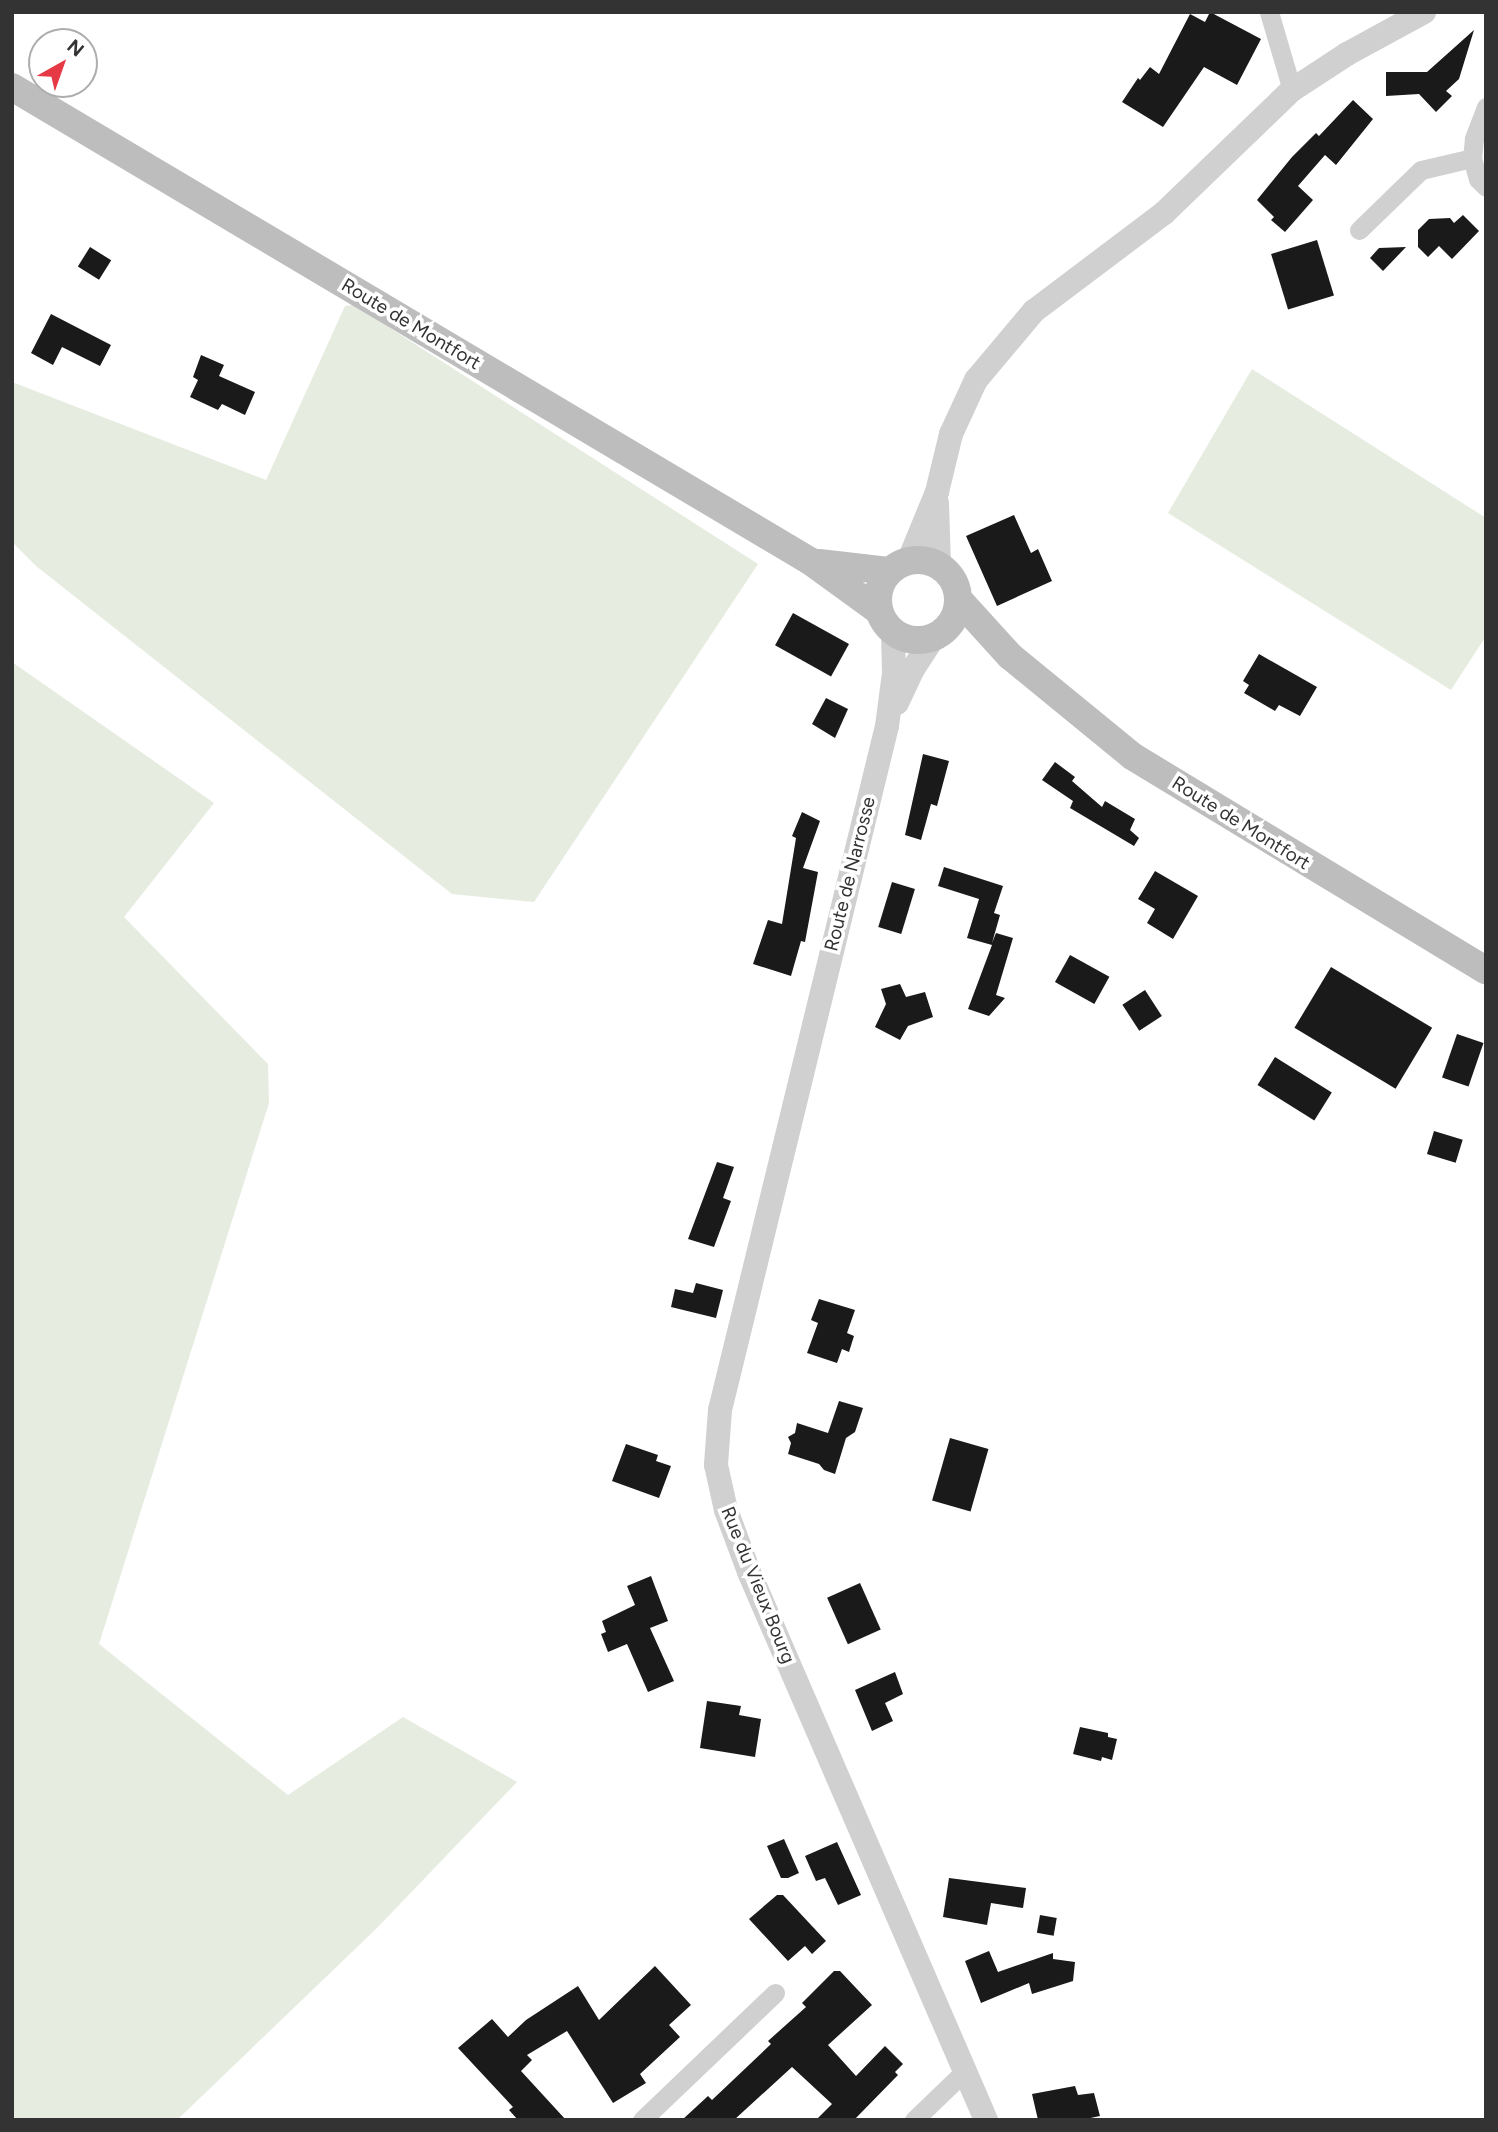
<!DOCTYPE html>
<style>
body{margin:0}
#map{position:relative;width:1498px;height:2132px;overflow:hidden;background:#fff;font-family:Figtree,sans-serif}
div>[style]{position:absolute}
.green>*{inset:0;background:#e6ecdf}
.building>*{inset:0;background:#1a1a1a;transform-origin:0 0}
.minor>*{height:19px;margin:-9.5px;padding:0 9.5px;transform-origin:9.5px;border-radius:9.5px;background:#d0d0d0}
.tertiary>*{height:24px;margin:-12px;padding:0 12px;transform-origin:12px;border-radius:12px;background:#d0d0d0}
.secondary>*{height:28px;margin:-14px;padding:0 14px;transform-origin:14px;border-radius:14px;background:#bdbdbd}
.secondary>.ring{margin:-14px;padding:0;box-sizing:content-box;background:none;border:28px solid #bdbdbd;border-radius:50%}
span{translate:-50% -50%;white-space:nowrap;text-align:center;line-height:1.15;-webkit-text-stroke:7px #fff;paint-order:stroke}
.street-label{font-size:19px;color:#333}
.frame{position:absolute;inset:0;border:14px solid #333;pointer-events:none}
.north{position:absolute;left:28px;top:28px;width:70px;height:70px;box-sizing:border-box;background:#fff;border:2px solid #adadad;border-radius:50%;rotate:40deg;font-size:19px;font-weight:700;line-height:28px;text-align:center;color:#333}
.north::after{content:'';display:block;margin:auto;width:24px;height:32px;background:#e63946;clip-path:polygon(50% 0,100% 100%,50% 72%,0 100%)}
</style>
<div id="map">
<div class="green">
<i style="clip-path:polygon(354px 305px,758px 564px,534px 902px,452px 894px,36px 566px,12px 542px,12px 382px,266px 480px,345px 306px)"></i>
<i style="clip-path:polygon(1252px 369px,1486px 518px,1486px 636px,1451px 690px,1168px 513px)"></i>
<i style="clip-path:polygon(12px 662px,214px 803px,124px 917px,268px 1064px,269px 1103px,99px 1644px,288px 1795px,403px 1717px,517px 1782px,377px 1928px,177px 2120px,12px 2120px)"></i>
</div>
<div class="building">
<i style="clip-path:polygon(1210px 12px,1261px 39px,1237px 85px,1204px 67px,1163px 127px,1122px 102px,1138px 78px,1140px 80px,1150px 67px,1159px 74px,1190px 14px,1205px 22px)"></i>
<i style="clip-path:polygon(1474px 30px,1459px 79px,1446px 91px,1452px 96px,1436px 112px,1419px 94px,1386px 96px,1386px 72px,1427px 72px)"></i>
<i style="clip-path:polygon(1353px 100px,1373px 119px,1336px 165px,1325px 155px,1298px 186px,1313px 200px,1285px 232px,1271px 220px,1274px 217px,1257px 200px,1292px 157px,1316px 133px,1319px 136px)"></i>
<i style="clip-path:polygon(1463px 215px,1479px 231px,1452px 259px,1439px 246px,1428px 257px,1418px 247px,1418px 230px,1429px 219px,1450px 218px,1454px 223px)"></i>
<i style="left:1317px;top:240px;width:58px;height:48px;rotate:73deg"></i>
<i style="left:90px;top:247px;width:25px;height:23px;rotate:32deg"></i>
<i style="clip-path:polygon(1406px 247px,1383px 271px,1370px 258px,1379px 248px)"></i>
<i style="clip-path:polygon(51px 314px,111px 345px,100px 366px,62px 347px,53px 365px,31px 353px)"></i>
<i style="clip-path:polygon(201px 355px,224px 365px,219px 376px,255px 392px,245px 415px,222px 404px,218px 410px,190px 397px,198px 380px,193px 377px)"></i>
<i style="clip-path:polygon(1014px 515px,1031px 553px,1038px 549px,1052px 581px,997px 606px,966px 536px)"></i>
<i style="left:793px;top:613px;width:64px;height:37px;rotate:29deg"></i>
<i style="clip-path:polygon(1259px 654px,1317px 687px,1300px 716px,1279px 705px,1275px 711px,1244px 693px,1249px 685px,1243px 681px)"></i>
<i style="clip-path:polygon(826px 698px,848px 709px,835px 738px,812px 724px)"></i>
<i style="clip-path:polygon(923px 754px,949px 761px,937px 806px,931px 804px,921px 840px,905px 835px)"></i>
<i style="clip-path:polygon(1055px 762px,1075px 777px,1072px 781px,1102px 807px,1105px 801px,1135px 819px,1130px 830px,1139px 838px,1134px 846px,1070px 808px,1073px 801px,1042px 780px)"></i>
<i style="clip-path:polygon(802px 812px,820px 821px,803px 868px,818px 872px,805px 942px,801px 941px,791px 976px,753px 964px,768px 920px,782px 924px,796px 838px,792px 836px)"></i>
<i style="clip-path:polygon(944px 867px,1003px 886px,994px 913px,1000px 915px,992px 943px,996px 933px,1013px 938px,996px 995px,1005px 998px,989px 1016px,968px 1009px,992px 945px,967px 938px,979px 899px,938px 886px)"></i>
<i style="clip-path:polygon(1155px 871px,1198px 896px,1173px 939px,1147px 923px,1155px 909px,1138px 899px)"></i>
<i style="left:892px;top:882px;width:24px;height:47px;rotate:17deg"></i>
<i style="left:1070px;top:955px;width:45px;height:31px;rotate:29deg"></i>
<i style="left:1331px;top:967px;width:118px;height:71px;rotate:31deg"></i>
<i style="clip-path:polygon(900px 984px,906px 997px,925px 992px,933px 1017px,908px 1026px,900px 1040px,875px 1027px,886px 1004px,881px 989px)"></i>
<i style="left:1145px;top:990px;width:31px;height:27px;rotate:57deg"></i>
<i style="left:1457px;top:1034px;width:28px;height:46px;rotate:19deg"></i>
<i style="left:1275px;top:1057px;width:67px;height:33px;rotate:32deg"></i>
<i style="left:1434px;top:1131px;width:30px;height:24px;rotate:17deg"></i>
<i style="clip-path:polygon(717px 1162px,734px 1167px,723px 1198px,731px 1201px,714px 1247px,688px 1239px)"></i>
<i style="clip-path:polygon(696px 1283px,723px 1290px,716px 1318px,671px 1307px,675px 1289px,693px 1293px)"></i>
<i style="clip-path:polygon(819px 1299px,855px 1310px,847px 1333px,854px 1336px,849px 1352px,842px 1349px,837px 1363px,807px 1353px,818px 1323px,811px 1320px)"></i>
<i style="clip-path:polygon(839px 1401px,863px 1408px,855px 1432px,846px 1438px,835px 1474px,824px 1470px,819px 1464px,788px 1454px,791px 1443px,788px 1437px,795px 1433px,797px 1423px,828px 1433px)"></i>
<i style="left:950px;top:1438px;width:40px;height:65px;rotate:16deg"></i>
<i style="clip-path:polygon(626px 1444px,658px 1455px,656px 1461px,671px 1466px,659px 1498px,612px 1481px)"></i>
<i style="clip-path:polygon(651px 1576px,668px 1621px,650px 1628px,674px 1681px,648px 1692px,627px 1644px,608px 1652px,601px 1634px,606px 1632px,602px 1621px,635px 1605px,627px 1586px)"></i>
<i style="left:860px;top:1583px;width:51px;height:36px;rotate:66deg"></i>
<i style="clip-path:polygon(895px 1672px,903px 1694px,885px 1703px,893px 1721px,872px 1731px,855px 1690px)"></i>
<i style="clip-path:polygon(707px 1701px,741px 1706px,739px 1715px,761px 1719px,755px 1757px,700px 1748px)"></i>
<i style="clip-path:polygon(1080px 1727px,1108px 1733px,1108px 1737px,1117px 1739px,1112px 1760px,1102px 1757px,1101px 1761px,1073px 1754px)"></i>
<i style="clip-path:polygon(784px 1839px,799px 1873px,788px 1878px,781px 1878px,767px 1846px)"></i>
<i style="clip-path:polygon(837px 1842px,861px 1895px,838px 1905px,825px 1878px,816px 1881px,805px 1856px)"></i>
<i style="clip-path:polygon(949px 1878px,1026px 1888px,1023px 1908px,991px 1903px,987px 1925px,943px 1917px)"></i>
<i style="clip-path:polygon(777px 1895px,783px 1895px,826px 1941px,812px 1954px,805px 1946px,788px 1961px,749px 1919px)"></i>
<i style="left:1040px;top:1915px;width:17px;height:18px;rotate:10deg"></i>
<i style="clip-path:polygon(989px 1951px,998px 1972px,1053px 1953px,1053px 1959px,1075px 1962px,1073px 1981px,1032px 1994px,1029px 1983px,981px 2003px,965px 1961px)"></i>
<i style="clip-path:polygon(655px 1966px,691px 2005px,669px 2025px,680px 2037px,640px 2074px,646px 2083px,613px 2103px,567px 2031px,527px 2055px,532px 2060px,521px 2071px,566px 2120px,518px 2120px,509px 2110px,513px 2107px,458px 2048px,492px 2019px,508px 2037px,526px 2020px,578px 1986px,599px 2020px)"></i>
<i style="clip-path:polygon(834px 1971px,840px 1971px,872px 2005px,828px 2045px,856px 2076px,885px 2046px,903px 2064px,895px 2072px,898px 2075px,854px 2120px,816px 2120px,832px 2104px,792px 2067px,734px 2120px,682px 2120px,708px 2096px,712px 2100px,771px 2044px,768px 2041px,806px 2007px,802px 2003px)"></i>
<i style="clip-path:polygon(1075px 2086px,1078px 2095px,1094px 2093px,1100px 2116px,1081px 2120px,1038px 2120px,1032px 2094px)"></i>
</div>
<div class="minor">
<i style="left:1269px;top:12px;width:81px;rotate:73.6deg"></i>
<i style="left:1486px;top:107px;width:34px;rotate:111deg"></i>
<i style="left:1474px;top:139px;width:19px;rotate:96deg"></i>
<i style="left:1472px;top:158px;width:22px;rotate:74deg"></i>
<i style="left:1478px;top:179px;width:11px;rotate:45deg"></i>
<i style="left:1359px;top:230px;width:86px;rotate:-44.1deg"></i>
<i style="left:1421px;top:170px;width:52px;rotate:-13.2deg"></i>
<i style="left:642px;top:2120px;width:184px;rotate:-43.7deg"></i>
<i style="left:914px;top:2120px;width:71px;rotate:-43.9deg"></i>
</div>
<div class="tertiary">
<i style="left:937px;top:503px;width:63px;rotate:88.2deg"></i>
<i style="left:909px;top:560px;width:74px;rotate:-67.6deg"></i>
<i style="left:937px;top:492px;width:60px;rotate:-76.4deg"></i>
<i style="left:951px;top:434px;width:60px;rotate:-65.2deg"></i>
<i style="left:976px;top:380px;width:90px;rotate:-50deg"></i>
<i style="left:1034px;top:311px;width:163px;rotate:-37deg"></i>
<i style="left:1164px;top:213px;width:178px;rotate:-43.9deg"></i>
<i style="left:1292px;top:90px;width:66px;rotate:-33.2deg"></i>
<i style="left:1347px;top:54px;width:88px;rotate:-28.6deg"></i>
<i style="left:893px;top:632px;width:41px;rotate:88.6deg"></i>
<i style="left:894px;top:673px;width:53px;rotate:97.5deg"></i>
<i style="left:887px;top:726px;width:704px;rotate:103.72deg"></i>
<i style="left:720px;top:1410px;width:55px;rotate:94.2deg"></i>
<i style="left:716px;top:1465px;width:46px;rotate:77.5deg"></i>
<i style="left:726px;top:1510px;width:66px;rotate:69.6deg"></i>
<i style="left:749px;top:1572px;width:597px;rotate:66.61deg"></i>
<i style="left:897px;top:703px;width:38px;rotate:-65deg"></i>
<i style="left:913px;top:669px;width:38px;rotate:-57deg"></i>
</div>
<div class="secondary">
<i style="left:12px;top:87px;width:928px;rotate:30.71deg"></i>
<i style="left:810px;top:561px;width:85px;rotate:35.9deg"></i>
<i class="ring" style="left:878px;top:560px;width:52px;height:52px"></i>
<i style="left:819px;top:563px;width:70px;rotate:6.5deg"></i>
<i style="left:959px;top:600px;width:76px;rotate:47.7deg"></i>
<i style="left:1010px;top:656px;width:158px;rotate:39.3deg"></i>
<i style="left:1132px;top:756px;width:414px;rotate:31.2deg"></i>
</div>
<div class="street-label">
<span style="left:411px;top:324px;rotate:31deg">Route de Montfort</span>
<span style="left:1241px;top:823px;rotate:32deg">Route de Montfort</span>
<span style="left:850px;top:874px;rotate:-76deg">Route de Narrosse</span>
<span style="left:758px;top:1585px;rotate:68deg">Rue du Vieux Bourg</span>
</div>
<div class="frame"></div>
<div class="north">N</div>
</div>
